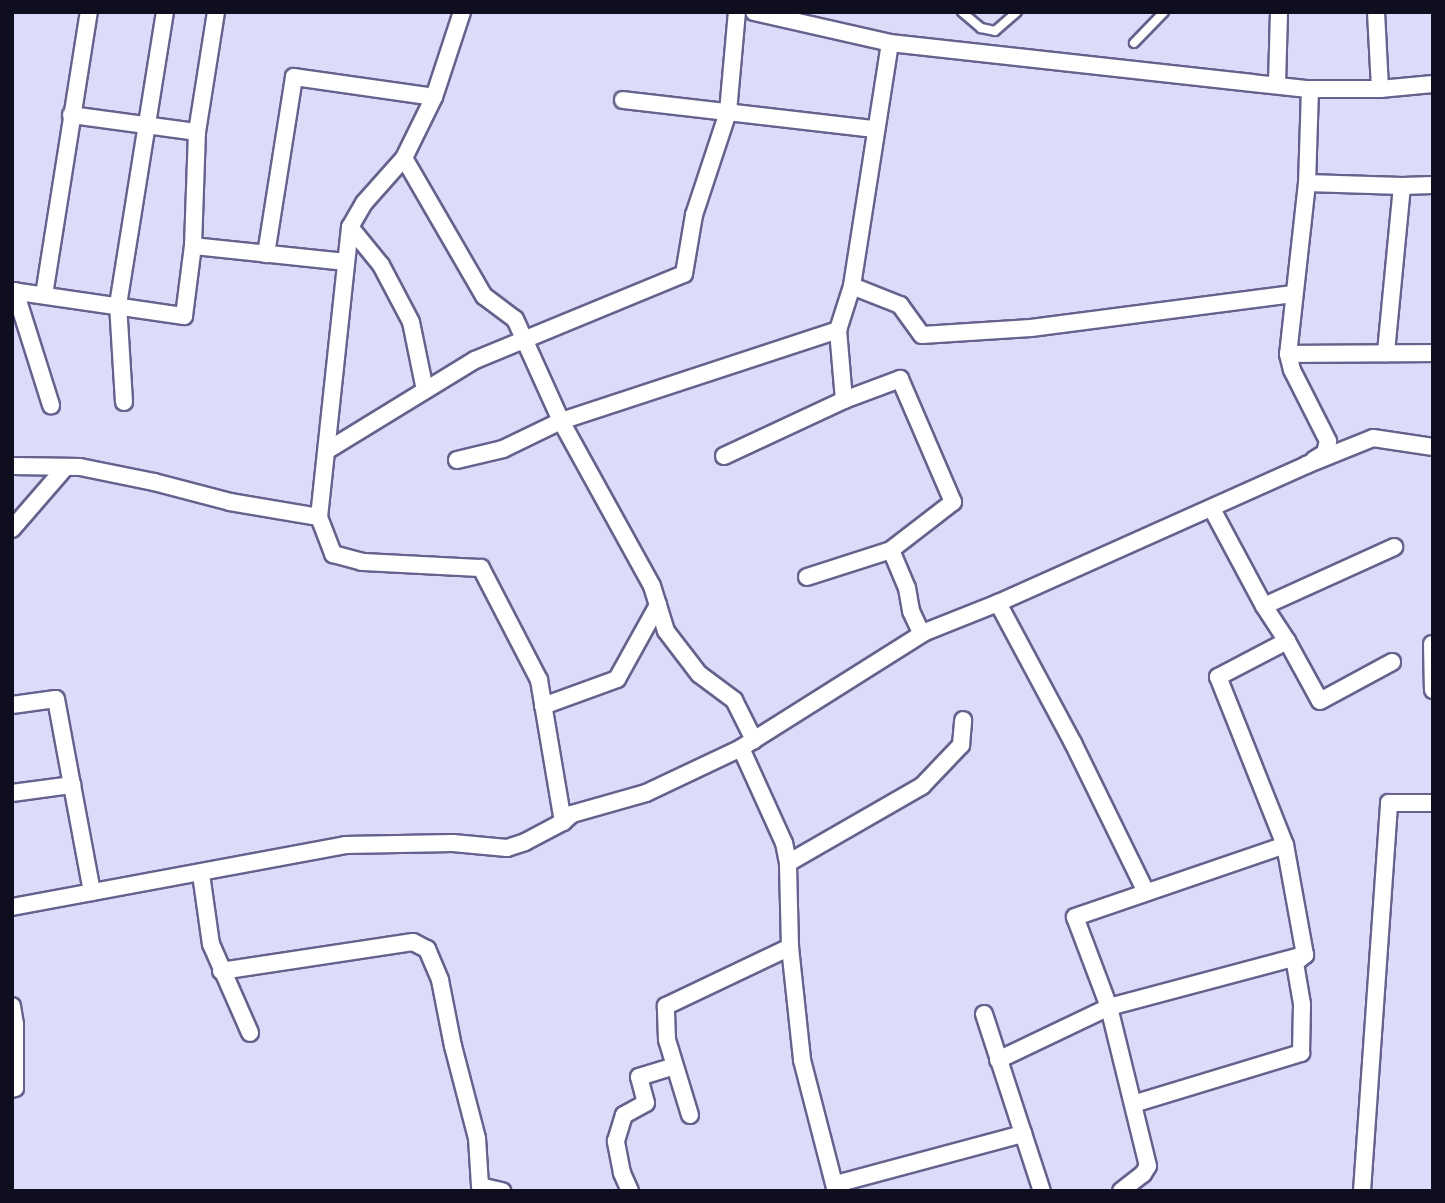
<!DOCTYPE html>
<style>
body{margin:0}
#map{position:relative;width:1445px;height:1203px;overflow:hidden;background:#dcdbf9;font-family:"Playfair Display",serif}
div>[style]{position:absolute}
.roads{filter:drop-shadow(2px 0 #65628d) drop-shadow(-2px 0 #65628d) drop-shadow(0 2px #65628d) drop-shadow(0 -2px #65628d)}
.service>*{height:8px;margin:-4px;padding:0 4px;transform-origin:4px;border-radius:4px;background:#fff}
.minor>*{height:16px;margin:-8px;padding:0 8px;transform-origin:8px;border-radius:8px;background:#fff}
span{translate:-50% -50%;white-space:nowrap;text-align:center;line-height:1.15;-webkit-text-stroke:5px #eae9fd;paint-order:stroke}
.frame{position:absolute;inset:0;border:14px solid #0f0e1e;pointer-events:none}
</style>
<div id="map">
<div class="roads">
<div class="service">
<i style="left:962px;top:12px;width:25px;rotate:40deg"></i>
<i style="left:981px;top:28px;width:14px;rotate:12deg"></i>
<i style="left:995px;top:31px;width:29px;rotate:-41deg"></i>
<i style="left:1134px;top:43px;width:43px;rotate:-45.9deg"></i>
</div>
<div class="minor">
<i style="left:462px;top:12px;width:89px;rotate:108.2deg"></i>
<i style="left:434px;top:97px;width:68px;rotate:116.2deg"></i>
<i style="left:404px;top:158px;width:60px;rotate:131.6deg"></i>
<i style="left:364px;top:203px;width:28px;rotate:120deg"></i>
<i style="left:350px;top:227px;width:292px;rotate:96.1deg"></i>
<i style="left:319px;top:517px;width:40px;rotate:69deg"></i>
<i style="left:333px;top:554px;width:30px;rotate:15deg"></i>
<i style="left:362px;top:562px;width:119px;rotate:2.9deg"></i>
<i style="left:481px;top:568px;width:126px;rotate:62.6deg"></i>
<i style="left:539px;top:680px;width:144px;rotate:80.4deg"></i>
<i style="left:754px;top:12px;width:139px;rotate:12.8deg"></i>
<i style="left:890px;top:43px;width:423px;rotate:6.3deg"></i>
<i style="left:1310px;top:89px;width:70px"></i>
<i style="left:1380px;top:89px;width:53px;rotate:-5.4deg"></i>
<i style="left:1376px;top:12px;width:77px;rotate:87deg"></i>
<i style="left:890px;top:43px;width:246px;rotate:98.9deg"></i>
<i style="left:852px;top:286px;width:52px;rotate:21.6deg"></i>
<i style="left:900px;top:305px;width:37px;rotate:54deg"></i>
<i style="left:922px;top:335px;width:109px;rotate:-3.7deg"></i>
<i style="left:1031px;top:328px;width:264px;rotate:-7.4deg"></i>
<i style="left:1277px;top:84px;width:72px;rotate:-88.4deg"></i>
<i style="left:1310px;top:89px;width:94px;rotate:91.8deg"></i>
<i style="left:1307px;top:183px;width:172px;rotate:96.3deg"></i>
<i style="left:1288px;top:354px;width:16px;rotate:76deg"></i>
<i style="left:1292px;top:370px;width:80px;rotate:63.1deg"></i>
<i style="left:1328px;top:441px;width:12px;rotate:104deg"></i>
<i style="left:1325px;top:453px;width:13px;rotate:148deg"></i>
<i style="left:623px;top:100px;width:254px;rotate:6.6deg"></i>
<i style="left:71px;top:115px;width:127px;rotate:7.7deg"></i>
<i style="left:404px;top:158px;width:160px;rotate:59.9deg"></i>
<i style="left:484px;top:296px;width:39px;rotate:37deg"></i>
<i style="left:515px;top:319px;width:112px;rotate:65.7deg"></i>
<i style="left:561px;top:421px;width:188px;rotate:61.1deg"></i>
<i style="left:652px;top:586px;width:47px;rotate:72.7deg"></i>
<i style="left:666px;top:631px;width:54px;rotate:52.5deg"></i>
<i style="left:699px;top:674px;width:44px;rotate:36.6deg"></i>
<i style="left:734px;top:700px;width:45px;rotate:63.4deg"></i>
<i style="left:1307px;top:183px;width:95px;rotate:1.8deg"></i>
<i style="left:1402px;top:186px;width:168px;rotate:95.5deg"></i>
<i style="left:1402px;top:186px;width:31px;rotate:-2deg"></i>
<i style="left:350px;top:227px;width:49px;rotate:50.8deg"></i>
<i style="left:381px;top:265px;width:64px;rotate:62.2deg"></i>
<i style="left:411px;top:322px;width:69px;rotate:78.4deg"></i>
<i style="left:193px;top:246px;width:153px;rotate:6deg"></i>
<i style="left:266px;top:254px;width:179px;rotate:-81deg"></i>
<i style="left:294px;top:77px;width:141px;rotate:8.1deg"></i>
<i style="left:12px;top:291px;width:174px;rotate:8.3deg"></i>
<i style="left:184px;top:316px;width:71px;rotate:-82.7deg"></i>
<i style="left:193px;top:246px;width:114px;rotate:-88deg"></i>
<i style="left:197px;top:132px;width:121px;rotate:-81deg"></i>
<i style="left:15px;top:291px;width:120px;rotate:72.5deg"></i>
<i style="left:44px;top:295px;width:287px;rotate:-81deg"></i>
<i style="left:1288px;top:354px;width:145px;rotate:-0.4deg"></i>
<i style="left:844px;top:400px;width:70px;rotate:-94.9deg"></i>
<i style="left:838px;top:330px;width:46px;rotate:-72.3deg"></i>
<i style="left:124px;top:402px;width:97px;rotate:-93.5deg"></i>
<i style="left:118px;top:305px;width:297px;rotate:-80.9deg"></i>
<i style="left:328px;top:450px;width:172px;rotate:-31.5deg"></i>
<i style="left:475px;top:360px;width:226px;rotate:-22.4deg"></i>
<i style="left:684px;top:274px;width:60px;rotate:-80.4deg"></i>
<i style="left:694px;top:215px;width:108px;rotate:-71.7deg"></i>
<i style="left:728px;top:112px;width:100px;rotate:-84.9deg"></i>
<i style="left:724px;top:456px;width:132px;rotate:-25deg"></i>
<i style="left:844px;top:400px;width:60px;rotate:-20.6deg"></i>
<i style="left:900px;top:379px;width:134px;rotate:66.7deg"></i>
<i style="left:953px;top:502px;width:78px;rotate:142.3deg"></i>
<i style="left:891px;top:550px;width:41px;rotate:67.2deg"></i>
<i style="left:907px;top:588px;width:23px;rotate:80deg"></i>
<i style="left:911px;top:611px;width:21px;rotate:65deg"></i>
<i style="left:920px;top:630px;width:5px;rotate:22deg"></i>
<i style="left:457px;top:460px;width:47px;rotate:-13.4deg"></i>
<i style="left:503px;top:449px;width:64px;rotate:-25.8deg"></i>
<i style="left:561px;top:421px;width:292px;rotate:-18.2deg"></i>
<i style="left:12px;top:466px;width:68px;rotate:0.8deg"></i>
<i style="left:80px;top:467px;width:76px;rotate:11.5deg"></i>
<i style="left:154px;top:482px;width:79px;rotate:14.7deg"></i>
<i style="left:230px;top:502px;width:90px;rotate:9.6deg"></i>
<i style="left:12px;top:529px;width:79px;rotate:-49.1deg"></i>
<i style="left:807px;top:577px;width:88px;rotate:-17.8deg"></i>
<i style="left:998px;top:603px;width:159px;rotate:61.8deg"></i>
<i style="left:1073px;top:743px;width:166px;rotate:63.9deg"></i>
<i style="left:1264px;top:606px;width:143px;rotate:-24.4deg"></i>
<i style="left:1287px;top:641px;width:68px;rotate:61.2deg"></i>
<i style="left:1320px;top:701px;width:82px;rotate:-28.4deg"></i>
<i style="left:1432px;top:644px;width:46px;rotate:88.8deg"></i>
<i style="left:12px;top:705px;width:44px;rotate:-7.8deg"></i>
<i style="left:56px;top:699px;width:87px;rotate:79.5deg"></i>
<i style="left:543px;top:706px;width:79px;rotate:-20deg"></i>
<i style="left:617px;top:679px;width:85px;rotate:-61deg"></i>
<i style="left:12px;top:793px;width:61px;rotate:-7.6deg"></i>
<i style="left:72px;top:785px;width:109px;rotate:79.4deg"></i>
<i style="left:788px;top:863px;width:155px;rotate:-29.9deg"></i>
<i style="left:922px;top:786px;width:57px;rotate:-46.4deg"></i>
<i style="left:961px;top:745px;width:25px;rotate:-85deg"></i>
<i style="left:201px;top:874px;width:71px;rotate:81.9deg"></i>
<i style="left:211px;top:944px;width:97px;rotate:66.3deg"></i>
<i style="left:12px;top:907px;width:339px;rotate:-10.5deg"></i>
<i style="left:345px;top:845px;width:108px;rotate:-1.1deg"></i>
<i style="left:453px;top:843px;width:54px;rotate:5.3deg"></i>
<i style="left:507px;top:848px;width:19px;rotate:-18deg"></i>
<i style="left:525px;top:842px;width:43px;rotate:-27.8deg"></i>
<i style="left:563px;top:822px;width:12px;rotate:-42deg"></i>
<i style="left:572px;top:814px;width:77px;rotate:-15.8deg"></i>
<i style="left:646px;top:793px;width:105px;rotate:-25.3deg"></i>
<i style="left:741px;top:748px;width:218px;rotate:-32.2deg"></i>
<i style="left:925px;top:632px;width:79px;rotate:-21.7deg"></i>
<i style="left:998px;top:603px;width:338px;rotate:-24.1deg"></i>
<i style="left:1306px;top:465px;width:72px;rotate:-21.9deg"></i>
<i style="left:1373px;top:438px;width:61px;rotate:8.5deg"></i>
<i style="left:790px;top:947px;width:114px;rotate:83.9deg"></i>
<i style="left:802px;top:1060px;width:135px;rotate:75.5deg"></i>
<i style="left:221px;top:971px;width:194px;rotate:-8.6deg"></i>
<i style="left:413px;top:942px;width:16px;rotate:27deg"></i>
<i style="left:427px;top:949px;width:34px;rotate:67deg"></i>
<i style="left:440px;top:980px;width:67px;rotate:78.9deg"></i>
<i style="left:453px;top:1046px;width:95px;rotate:75.4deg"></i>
<i style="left:477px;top:1138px;width:48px;rotate:86.4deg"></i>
<i style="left:480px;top:1186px;width:23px;rotate:13deg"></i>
<i style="left:12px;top:1006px;width:18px;rotate:81deg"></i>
<i style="left:15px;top:1024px;width:64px;rotate:90deg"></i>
<i style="left:15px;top:1088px;width:3px;rotate:162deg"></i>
<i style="left:984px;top:1014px;width:186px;rotate:71.9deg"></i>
<i style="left:998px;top:1060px;width:123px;rotate:-25.5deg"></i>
<i style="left:1109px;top:1007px;width:203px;rotate:-14.9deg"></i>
<i style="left:1305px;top:955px;width:112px;rotate:-100.3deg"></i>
<i style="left:1285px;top:845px;width:181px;rotate:-111.7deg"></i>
<i style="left:1218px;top:677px;width:78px;rotate:-27.6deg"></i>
<i style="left:1287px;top:641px;width:42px;rotate:-123.3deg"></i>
<i style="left:1264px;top:606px;width:110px;rotate:-118.2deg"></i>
<i style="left:1133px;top:1104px;width:176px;rotate:-16.9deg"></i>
<i style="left:1301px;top:1053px;width:49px;rotate:-88.8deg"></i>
<i style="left:1302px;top:1004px;width:42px;rotate:-99.7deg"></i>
<i style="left:1295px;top:963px;width:13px;rotate:-39deg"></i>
<i style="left:690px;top:1115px;width:78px;rotate:-107deg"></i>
<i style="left:667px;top:1040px;width:34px;rotate:-92deg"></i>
<i style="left:666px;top:1006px;width:137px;rotate:-25.4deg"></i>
<i style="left:790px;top:947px;width:84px;rotate:-91.4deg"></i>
<i style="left:788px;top:863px;width:20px;rotate:-101deg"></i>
<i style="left:784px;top:843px;width:104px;rotate:-114.4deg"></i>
<i style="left:836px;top:1184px;width:194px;rotate:-15deg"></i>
<i style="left:630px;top:1191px;width:20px;rotate:-114deg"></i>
<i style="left:622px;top:1173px;width:33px;rotate:-101deg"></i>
<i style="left:616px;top:1141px;width:27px;rotate:-73deg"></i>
<i style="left:624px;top:1115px;width:25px;rotate:-29deg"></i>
<i style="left:646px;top:1103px;width:27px;rotate:-105deg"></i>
<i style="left:639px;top:1077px;width:37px;rotate:-17deg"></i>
<i style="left:1121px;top:1191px;width:28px;rotate:-38deg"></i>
<i style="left:1143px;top:1174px;width:9px;rotate:-58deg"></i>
<i style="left:1148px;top:1166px;width:164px;rotate:-103.8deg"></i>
<i style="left:1109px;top:1007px;width:96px;rotate:-110.7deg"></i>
<i style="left:1075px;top:917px;width:222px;rotate:-18.9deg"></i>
<i style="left:1362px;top:1191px;width:389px;rotate:-86deg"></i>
<i style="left:1389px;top:803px;width:44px"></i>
</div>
</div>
<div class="frame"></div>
</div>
